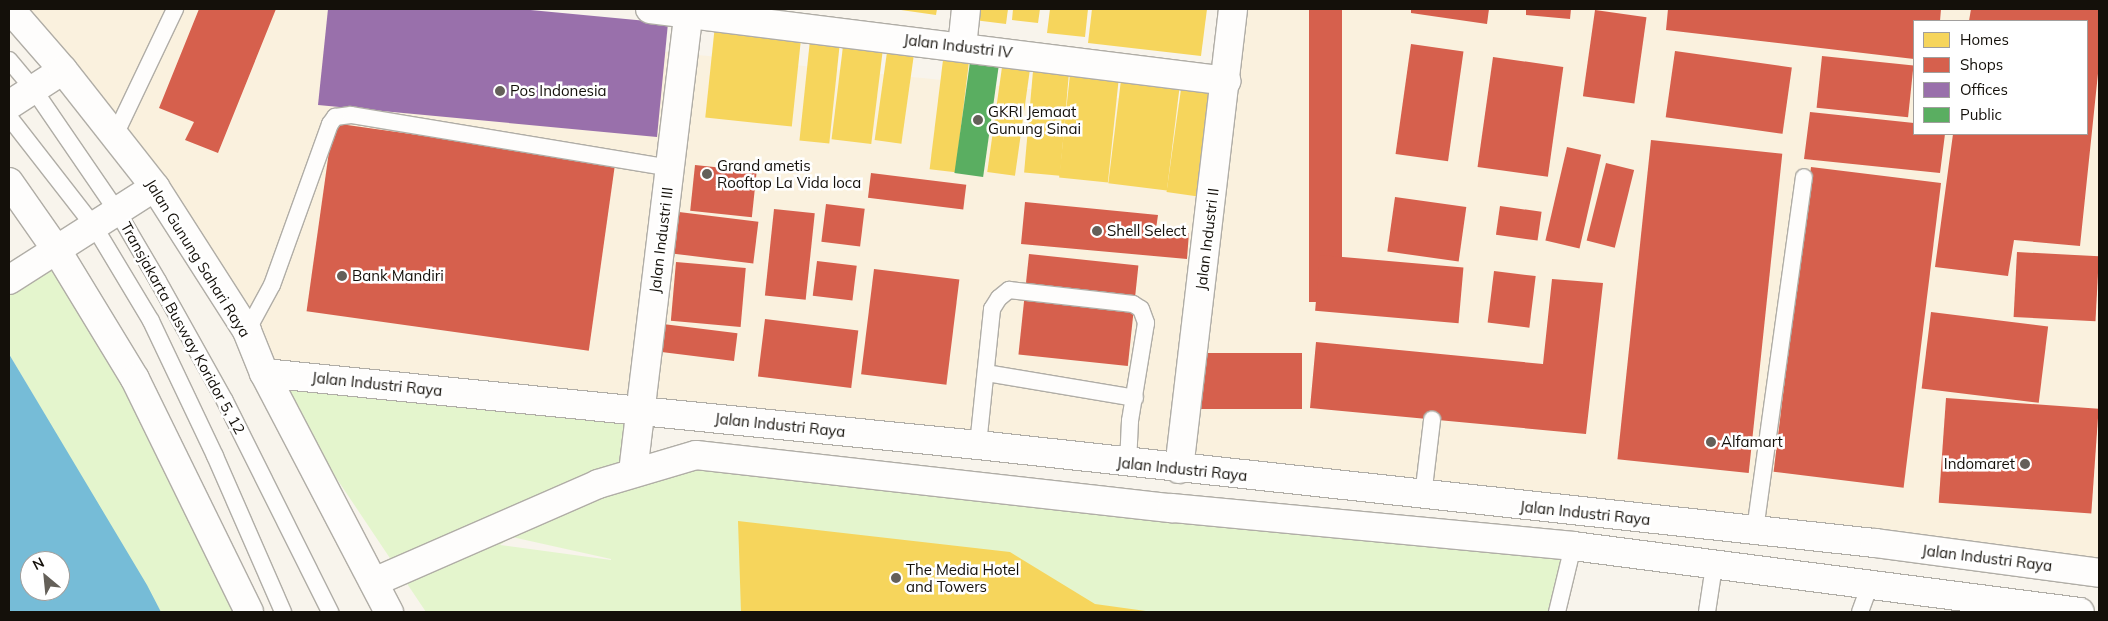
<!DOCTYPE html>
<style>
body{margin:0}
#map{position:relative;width:2108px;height:621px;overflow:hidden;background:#f8f4ec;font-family:Mulish,sans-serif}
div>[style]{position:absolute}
.built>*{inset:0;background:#faf1de}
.green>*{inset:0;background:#e4f5cd}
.water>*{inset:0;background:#76bcd7}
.homes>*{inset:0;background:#f6d55c;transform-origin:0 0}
.shops>*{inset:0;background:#d6604d;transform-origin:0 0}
.offices>*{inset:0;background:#9970ab}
.public>*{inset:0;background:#5aae61;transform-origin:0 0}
.roads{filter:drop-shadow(1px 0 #b0ada6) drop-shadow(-1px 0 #b0ada6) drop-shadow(0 1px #b0ada6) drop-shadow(0 -1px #b0ada6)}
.lane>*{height:16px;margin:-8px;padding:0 8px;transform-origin:8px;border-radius:8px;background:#fefdfc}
.street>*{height:28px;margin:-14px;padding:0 14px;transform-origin:14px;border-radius:14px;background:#fefdfc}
.secondary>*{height:28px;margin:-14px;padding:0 14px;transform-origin:14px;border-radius:14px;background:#fefdfc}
.primary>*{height:28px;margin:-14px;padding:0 14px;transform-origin:14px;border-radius:14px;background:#fefdfc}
.dots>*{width:14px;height:14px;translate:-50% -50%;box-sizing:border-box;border:2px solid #fff;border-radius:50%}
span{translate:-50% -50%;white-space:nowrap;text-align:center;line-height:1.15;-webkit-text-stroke:5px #fff;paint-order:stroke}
.street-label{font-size:15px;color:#14100a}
.poi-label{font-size:15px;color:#14100a}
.left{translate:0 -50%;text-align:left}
.right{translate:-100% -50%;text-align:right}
.frame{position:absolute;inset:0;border:10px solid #14100a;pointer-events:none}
.legend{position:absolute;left:1913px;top:20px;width:175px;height:115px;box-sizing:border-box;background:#fff;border:1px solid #a19f9d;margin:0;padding:6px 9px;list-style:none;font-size:15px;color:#14100a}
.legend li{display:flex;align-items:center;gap:10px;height:25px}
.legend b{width:25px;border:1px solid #a19f9d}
.north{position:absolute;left:20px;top:551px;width:50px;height:50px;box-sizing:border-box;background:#fff;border:1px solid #a19f9d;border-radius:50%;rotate:332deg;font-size:14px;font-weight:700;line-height:20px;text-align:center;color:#14100a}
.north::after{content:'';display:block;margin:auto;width:18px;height:22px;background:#646059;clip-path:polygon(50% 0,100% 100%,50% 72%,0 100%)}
</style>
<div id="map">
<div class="built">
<i style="clip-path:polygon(evenodd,9px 9px,356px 9px,385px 23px,1234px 110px,1247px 9px,2099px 9px,2099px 570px,266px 373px,155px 187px,9px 9px,1914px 21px,2087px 21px,2087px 134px,1914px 134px,1914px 21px)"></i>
</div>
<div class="green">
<i style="clip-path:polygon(56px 249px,249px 612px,161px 612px,9px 354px,9px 280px)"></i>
<i style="clip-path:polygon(evenodd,266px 373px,641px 411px,636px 468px,699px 454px,1573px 546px,1563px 612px,426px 612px,266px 373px,512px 537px,611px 559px,611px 560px,500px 545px,512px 537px)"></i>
</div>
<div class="water">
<i style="clip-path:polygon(evenodd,9px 354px,147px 585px,161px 612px,9px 612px,9px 354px,30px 561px,60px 561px,60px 591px,30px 591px,30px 561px)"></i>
</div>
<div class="homes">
<i style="clip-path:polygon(894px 9px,937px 9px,936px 15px)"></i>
<i style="clip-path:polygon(976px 9px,1008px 9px,1006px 24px,974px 20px)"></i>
<i style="clip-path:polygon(1013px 9px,1040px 9px,1038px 23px,1012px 20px)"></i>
<i style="clip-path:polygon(1050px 9px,1088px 9px,1085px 37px,1047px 33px)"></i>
<i style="clip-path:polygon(1092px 9px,1207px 9px,1201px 56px,1088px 43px)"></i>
<i style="left:715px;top:25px;width:87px;height:93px;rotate:6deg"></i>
<i style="left:844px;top:38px;width:40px;height:102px;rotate:7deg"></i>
<i style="left:810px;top:40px;width:30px;height:101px;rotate:6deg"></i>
<i style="left:888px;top:45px;width:27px;height:96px;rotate:8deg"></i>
<i style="left:943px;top:60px;width:26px;height:110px;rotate:7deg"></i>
<i style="left:1002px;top:67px;width:28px;height:106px;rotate:8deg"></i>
<i style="left:1033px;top:71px;width:36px;height:102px;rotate:5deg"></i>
<i style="left:1070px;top:74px;width:49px;height:104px;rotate:6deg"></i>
<i style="left:1121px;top:80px;width:59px;height:104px;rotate:7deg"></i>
<i style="left:1181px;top:89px;width:30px;height:104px;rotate:8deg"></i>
<i style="clip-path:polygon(738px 521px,1010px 552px,1095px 604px,1153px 612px,741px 612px)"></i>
</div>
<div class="shops">
<i style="clip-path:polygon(199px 9px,276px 9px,218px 153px,185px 140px,194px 122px,159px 108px)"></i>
<i style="left:1309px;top:9px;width:33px;height:293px"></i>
<i style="clip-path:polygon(1411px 9px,1489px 9px,1487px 24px,1411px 13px)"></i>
<i style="clip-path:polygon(1526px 9px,1571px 9px,1570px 19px,1526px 15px)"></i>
<i style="clip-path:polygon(1668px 9px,1941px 9px,1940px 21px,1914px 21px,1914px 59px,1666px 30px)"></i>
<i style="clip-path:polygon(1971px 9px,2099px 9px,2099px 64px,2080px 246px,2014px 240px,2008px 276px,1935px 267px,1953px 134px,2087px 134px,2087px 21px,1969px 21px)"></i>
<i style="left:1595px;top:10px;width:52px;height:87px;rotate:8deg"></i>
<i style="left:1411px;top:44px;width:53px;height:111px;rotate:8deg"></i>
<i style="left:1675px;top:51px;width:118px;height:67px;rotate:8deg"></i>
<i style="left:1822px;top:56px;width:92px;height:52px;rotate:6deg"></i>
<i style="left:1493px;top:57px;width:71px;height:111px;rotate:8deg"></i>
<i style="clip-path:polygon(1810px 112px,1914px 123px,1914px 134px,1945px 134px,1940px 173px,1804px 159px)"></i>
<i style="left:333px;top:123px;width:285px;height:190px;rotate:8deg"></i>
<i style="left:1651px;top:140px;width:132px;height:321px;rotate:6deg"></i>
<i style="left:1567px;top:147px;width:35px;height:96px;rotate:13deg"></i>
<i style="left:1606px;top:163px;width:29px;height:80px;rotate:14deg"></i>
<i style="left:695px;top:165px;width:62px;height:46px;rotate:6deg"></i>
<i style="left:1811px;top:167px;width:131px;height:307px;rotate:7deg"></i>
<i style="left:871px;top:173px;width:96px;height:25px;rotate:7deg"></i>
<i style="left:1395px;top:197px;width:72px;height:55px;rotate:8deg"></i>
<i style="clip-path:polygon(1025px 202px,1158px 215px,1156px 229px,1189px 233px,1187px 259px,1021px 244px)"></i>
<i style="left:826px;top:204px;width:39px;height:38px;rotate:7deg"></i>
<i style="left:1500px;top:206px;width:42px;height:29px;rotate:8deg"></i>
<i style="left:774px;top:209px;width:41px;height:87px;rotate:6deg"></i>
<i style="left:679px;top:212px;width:80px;height:42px;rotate:7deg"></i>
<i style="left:2017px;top:252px;width:82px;height:65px;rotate:3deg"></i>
<i style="left:1029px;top:254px;width:110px;height:101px;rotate:6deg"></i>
<i style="left:1320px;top:255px;width:144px;height:56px;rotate:5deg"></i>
<i style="left:817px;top:261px;width:40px;height:35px;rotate:7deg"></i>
<i style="left:676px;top:262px;width:70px;height:59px;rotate:5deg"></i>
<i style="left:874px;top:269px;width:86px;height:106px;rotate:7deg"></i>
<i style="left:1494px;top:271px;width:42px;height:52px;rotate:7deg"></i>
<i style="clip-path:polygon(1552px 279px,1603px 283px,1586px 434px,1310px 408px,1316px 342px,1543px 364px)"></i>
<i style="left:1931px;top:312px;width:118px;height:77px;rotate:7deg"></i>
<i style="left:765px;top:319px;width:94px;height:58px;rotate:7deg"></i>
<i style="left:663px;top:324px;width:75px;height:28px;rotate:7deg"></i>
<i style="left:1302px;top:353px;width:56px;height:109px;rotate:90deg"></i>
<i style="left:1946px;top:398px;width:153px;height:105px;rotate:4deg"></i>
</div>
<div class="offices">
<i style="clip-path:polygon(328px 9px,520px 9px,668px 23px,657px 137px,318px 105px)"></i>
</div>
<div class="public">
<i style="left:970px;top:62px;width:29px;height:112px;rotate:8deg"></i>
</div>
<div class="roads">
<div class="lane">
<i style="left:9px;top:60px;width:39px;rotate:50deg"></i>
<i style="left:34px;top:90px;width:147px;rotate:55.6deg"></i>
<i style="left:117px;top:211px;width:81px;rotate:59.6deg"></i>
<i style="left:158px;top:281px;width:137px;rotate:60.8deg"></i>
<i style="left:225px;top:401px;width:236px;rotate:63.5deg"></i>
<i style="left:9px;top:117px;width:138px;rotate:52.1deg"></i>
<i style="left:94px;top:226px;width:111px;rotate:59deg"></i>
<i style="left:151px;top:321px;width:149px;rotate:64.6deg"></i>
<i style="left:215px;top:456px;width:170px;rotate:66.4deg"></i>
<i style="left:115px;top:135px;width:140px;rotate:-64.5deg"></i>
<i style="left:247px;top:331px;width:52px;rotate:-61.5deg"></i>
<i style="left:272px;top:285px;width:171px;rotate:-70.2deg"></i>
<i style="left:330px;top:124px;width:9px;rotate:-54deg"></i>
<i style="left:335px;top:117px;width:16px;rotate:-7deg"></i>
<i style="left:351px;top:115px;width:323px;rotate:9.4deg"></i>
<i style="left:986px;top:373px;width:151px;rotate:9.5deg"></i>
<i style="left:978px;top:445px;width:137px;rotate:-84.1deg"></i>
<i style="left:992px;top:309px;width:13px;rotate:-58deg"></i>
<i style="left:999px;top:298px;width:13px;rotate:-39deg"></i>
<i style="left:1009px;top:290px;width:125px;rotate:6.4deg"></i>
<i style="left:1133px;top:304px;width:9px;rotate:32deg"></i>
<i style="left:1141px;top:309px;width:15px;rotate:70deg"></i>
<i style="left:1146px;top:323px;width:99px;rotate:99.3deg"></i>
<i style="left:1130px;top:421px;width:43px;rotate:92.7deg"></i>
<i style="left:1423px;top:496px;width:77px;rotate:-83.2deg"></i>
<i style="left:1755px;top:530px;width:356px;rotate:-82.1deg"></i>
<i style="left:1557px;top:612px;width:68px;rotate:-76.4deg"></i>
<i style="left:1707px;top:612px;width:47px;rotate:-81.3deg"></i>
<i style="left:1860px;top:612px;width:29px;rotate:-70deg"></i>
</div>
<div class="street">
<i style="left:650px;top:9px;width:581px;rotate:7.11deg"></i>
<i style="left:962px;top:47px;width:38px;rotate:-84deg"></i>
<i style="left:1179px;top:469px;width:463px;rotate:-83.3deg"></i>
<i style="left:633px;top:472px;width:466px;rotate:-83.1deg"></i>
</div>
<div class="secondary">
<i style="left:9px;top:105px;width:64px;rotate:-32.9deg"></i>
<i style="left:9px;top:280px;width:173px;rotate:-32.5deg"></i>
<i style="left:264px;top:373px;width:718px;rotate:5.76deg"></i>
<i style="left:978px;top:445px;width:902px;rotate:6.24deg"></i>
<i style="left:1875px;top:543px;width:226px;rotate:7.6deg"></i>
<i style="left:374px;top:582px;width:244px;rotate:-23.6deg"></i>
<i style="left:598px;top:484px;width:102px;rotate:-16.5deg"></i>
<i style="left:696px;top:455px;width:479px;rotate:6.4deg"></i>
<i style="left:1172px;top:508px;width:403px;rotate:5.4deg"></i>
<i style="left:1573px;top:546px;width:511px;rotate:7.42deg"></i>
</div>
<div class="primary">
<i style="left:10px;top:9px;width:81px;rotate:49deg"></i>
<i style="left:63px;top:70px;width:149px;rotate:51.8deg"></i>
<i style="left:155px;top:187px;width:171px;rotate:57.4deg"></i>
<i style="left:247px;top:331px;width:45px;rotate:68deg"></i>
<i style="left:264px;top:373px;width:270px;rotate:62.4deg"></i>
<i style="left:9px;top:182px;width:82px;rotate:55deg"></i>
<i style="left:56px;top:249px;width:152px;rotate:58.7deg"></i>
<i style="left:135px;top:379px;width:259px;rotate:63.9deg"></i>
</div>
</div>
<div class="dots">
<i style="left:500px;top:91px;background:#646059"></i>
<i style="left:978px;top:120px;background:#646059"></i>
<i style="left:707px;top:174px;background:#646059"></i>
<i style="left:1097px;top:231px;background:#646059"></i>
<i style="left:342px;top:276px;background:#646059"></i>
<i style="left:1711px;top:442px;background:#646059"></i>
<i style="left:2025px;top:464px;background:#646059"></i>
<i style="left:896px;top:578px;background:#646059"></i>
</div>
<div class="street-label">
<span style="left:958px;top:46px;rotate:7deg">Jalan Industri IV</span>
<span style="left:1207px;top:239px;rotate:-83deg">Jalan Industri II</span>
<span style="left:661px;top:240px;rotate:-83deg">Jalan Industri III</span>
<span style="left:198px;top:258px;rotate:58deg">Jalan Gunung Sahari Raya</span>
<span style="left:183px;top:328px;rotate:61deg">Transjakarta Busway Koridor 5, 12</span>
<span style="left:377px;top:384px;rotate:6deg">Jalan Industri Raya</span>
<span style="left:780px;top:425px;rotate:6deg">Jalan Industri Raya</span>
<span style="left:1182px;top:469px;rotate:6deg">Jalan Industri Raya</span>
<span style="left:1585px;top:513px;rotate:6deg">Jalan Industri Raya</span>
<span style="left:1987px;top:558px;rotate:7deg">Jalan Industri Raya</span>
</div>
<div class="poi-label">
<span class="left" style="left:510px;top:91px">Pos Indonesia</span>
<span class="left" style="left:988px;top:120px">GKRI Jemaat<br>Gunung Sinai</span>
<span class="left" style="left:717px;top:174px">Grand ametis<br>Rooftop La Vida loca</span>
<span class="left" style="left:1107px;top:231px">Shell Select</span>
<span class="left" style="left:352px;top:276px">Bank Mandiri</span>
<span class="left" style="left:1721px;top:442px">Alfamart</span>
<span class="right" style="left:2015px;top:464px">Indomaret</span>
<span class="left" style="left:906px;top:578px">The Media Hotel<br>and Towers</span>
</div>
<div class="frame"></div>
<ul class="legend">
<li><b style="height:14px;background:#f6d55c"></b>Homes</li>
<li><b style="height:14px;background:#d6604d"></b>Shops</li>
<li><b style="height:14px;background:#9970ab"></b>Offices</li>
<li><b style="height:14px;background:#5aae61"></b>Public</li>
</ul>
<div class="north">N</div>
</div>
